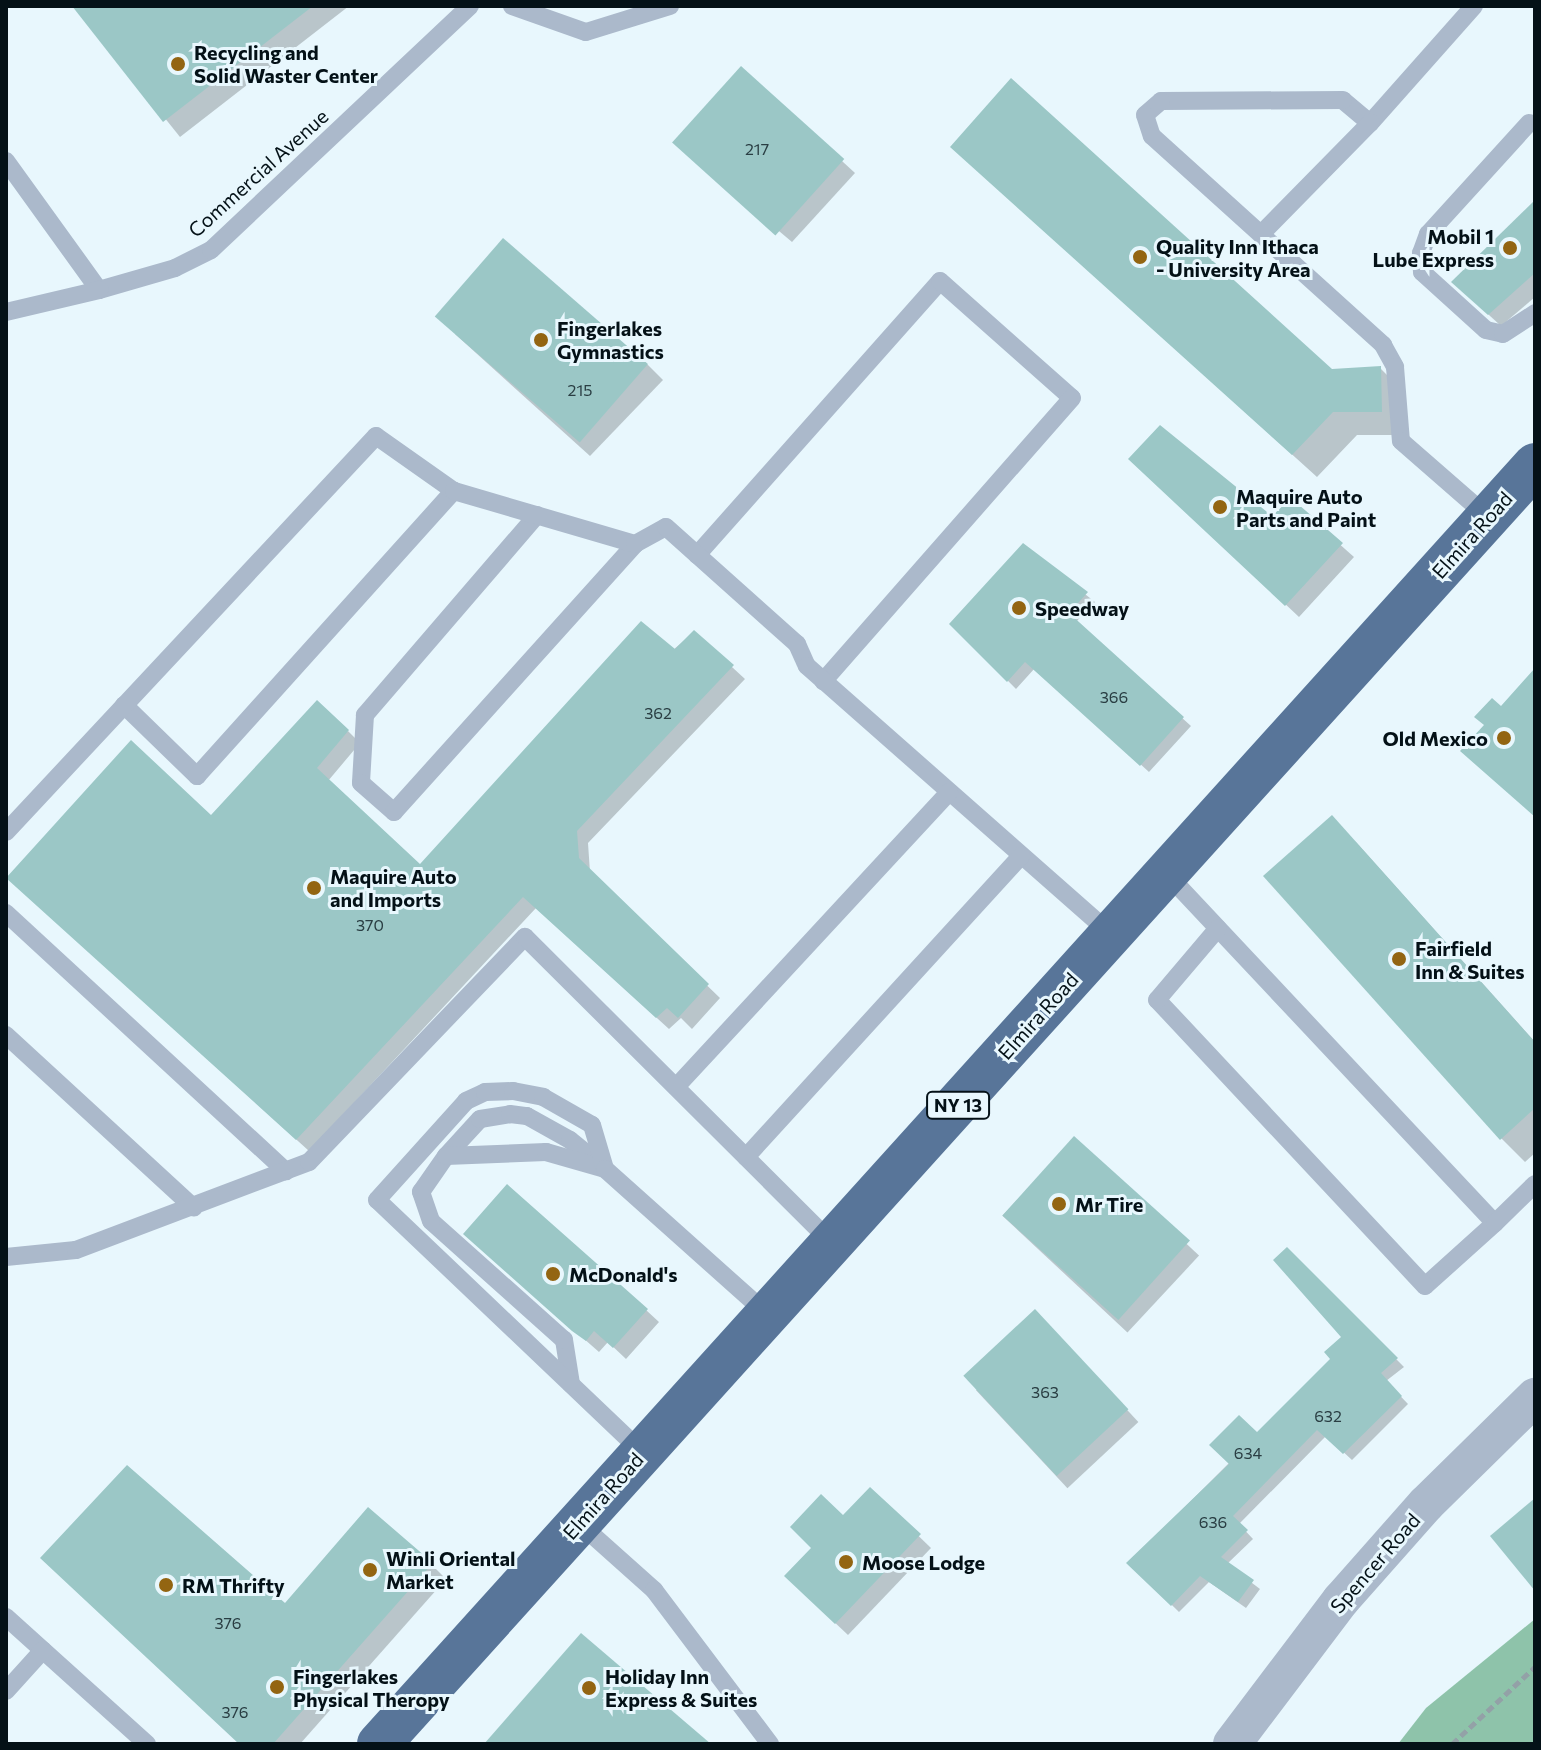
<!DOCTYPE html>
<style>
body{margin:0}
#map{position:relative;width:1541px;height:1750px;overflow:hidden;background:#e8f7fd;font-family:Commissioner,sans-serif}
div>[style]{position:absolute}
.forest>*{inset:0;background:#8ec3aa}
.shadow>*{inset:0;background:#0003;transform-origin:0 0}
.building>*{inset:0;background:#9bc7c6;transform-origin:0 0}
.path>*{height:5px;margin-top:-2.5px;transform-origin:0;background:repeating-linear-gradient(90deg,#93a1a7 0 8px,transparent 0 12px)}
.lane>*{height:18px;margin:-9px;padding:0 9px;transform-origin:9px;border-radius:9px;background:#abb9cb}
.street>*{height:38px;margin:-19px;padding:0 19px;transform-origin:19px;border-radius:19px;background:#abb9cb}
.highway>*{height:44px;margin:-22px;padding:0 22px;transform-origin:22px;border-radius:22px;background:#587599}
.dots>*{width:22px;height:22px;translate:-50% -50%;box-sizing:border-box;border:4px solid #e8f7fd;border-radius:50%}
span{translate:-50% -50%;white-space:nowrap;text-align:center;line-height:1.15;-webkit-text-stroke:6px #e8f7fd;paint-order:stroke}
.number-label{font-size:16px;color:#2a3e43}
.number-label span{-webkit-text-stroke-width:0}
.shield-label span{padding:2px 6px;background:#e8f7fd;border:2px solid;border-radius:6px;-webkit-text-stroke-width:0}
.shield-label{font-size:18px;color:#041117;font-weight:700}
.poi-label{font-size:20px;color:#041117;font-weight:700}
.left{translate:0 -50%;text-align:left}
.right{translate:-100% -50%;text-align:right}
.street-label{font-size:20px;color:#041117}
.frame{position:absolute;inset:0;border:8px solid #041117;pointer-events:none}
</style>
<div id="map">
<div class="forest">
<i style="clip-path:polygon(1535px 1619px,1535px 1744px,1398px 1744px,1426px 1708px)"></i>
</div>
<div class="shadow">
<i style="clip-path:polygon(75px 6px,349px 6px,180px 137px)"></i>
<i style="clip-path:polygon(741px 68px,855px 173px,792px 242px,684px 151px)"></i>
<i style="clip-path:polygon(953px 147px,1331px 371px,1380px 368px,1404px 392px,1405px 435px,1357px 435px,1317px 477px)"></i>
<i style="clip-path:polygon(1535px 225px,1535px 297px,1501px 326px,1466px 294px)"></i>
<i style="clip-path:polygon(455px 334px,647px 364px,663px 380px,590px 456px)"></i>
<i style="clip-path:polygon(1143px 471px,1272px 518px,1291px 501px,1354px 557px,1299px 617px)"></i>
<i style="clip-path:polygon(1023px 545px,1095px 602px,1076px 622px,1191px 726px,1149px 772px,1035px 668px,1016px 689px,952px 624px)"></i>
<i style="clip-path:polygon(694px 632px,745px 679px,588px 843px,590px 872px,720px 998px,692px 1029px,681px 1018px,669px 1029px,536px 908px,309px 1151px,21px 890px,211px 818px,348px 731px,360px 743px,328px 781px,421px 866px)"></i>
<i style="clip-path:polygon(1355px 841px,1535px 1042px,1535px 1153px,1525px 1162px,1501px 1138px)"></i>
<i style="left:1074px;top:1139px;width:171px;height:105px;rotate:43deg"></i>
<i style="clip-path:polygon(478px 1246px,646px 1310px,659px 1322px,626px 1359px,608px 1342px,599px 1352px)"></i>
<i style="clip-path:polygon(1287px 1249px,1404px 1367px,1386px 1381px,1408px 1404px,1352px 1460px,1326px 1436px,1239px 1524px,1253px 1539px,1227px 1564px,1260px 1589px,1246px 1608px,1209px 1582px,1179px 1612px,1129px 1563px,1333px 1359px,1343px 1337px)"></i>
<i style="left:1047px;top:1324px;width:134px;height:97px;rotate:47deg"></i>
<i style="clip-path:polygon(870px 1489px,931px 1548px,848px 1635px,799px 1589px,814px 1548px)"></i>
<i style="clip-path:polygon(431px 1564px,446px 1579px,300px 1744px,242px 1744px,285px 1606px)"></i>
</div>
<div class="building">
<i style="clip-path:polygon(72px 6px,313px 6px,163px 122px)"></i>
<i style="left:741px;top:66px;width:139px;height:103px;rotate:42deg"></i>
<i style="clip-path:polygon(1011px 78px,1332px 369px,1381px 366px,1382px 412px,1333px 412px,1292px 455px,950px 147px)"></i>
<i style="clip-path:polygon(1535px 200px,1535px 273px,1488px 315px,1451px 282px)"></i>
<i style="left:503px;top:238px;width:192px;height:104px;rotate:41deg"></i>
<i style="clip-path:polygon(1160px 425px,1272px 516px,1291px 498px,1343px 543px,1285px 606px,1128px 459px)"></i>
<i style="clip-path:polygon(1023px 543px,1088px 592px,1069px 613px,1184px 717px,1140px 766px,1025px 662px,1007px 682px,949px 624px)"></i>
<i style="clip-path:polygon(641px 621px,675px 649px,694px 630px,734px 665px,577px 831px,579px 858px,709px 984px,678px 1018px,667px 1008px,656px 1018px,523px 897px,296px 1140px,6px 878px,131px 740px,211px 815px,317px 700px,349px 730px,317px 768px,420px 864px)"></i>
<i style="clip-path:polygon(1535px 668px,1535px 817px,1460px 751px,1484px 725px,1474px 717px,1492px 698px,1501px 706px)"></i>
<i style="clip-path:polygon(1332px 815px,1535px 1042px,1535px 1108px,1500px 1140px,1263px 876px)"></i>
<i style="left:1074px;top:1136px;width:156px;height:107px;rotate:42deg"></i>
<i style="clip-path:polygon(507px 1184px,648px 1309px,613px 1348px,594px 1331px,586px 1341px,572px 1331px,463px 1234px)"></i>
<i style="clip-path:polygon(1287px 1247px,1398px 1358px,1381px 1373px,1402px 1396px,1343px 1454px,1317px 1430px,1233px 1516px,1248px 1530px,1221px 1557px,1254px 1580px,1238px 1602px,1200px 1576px,1171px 1606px,1126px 1563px,1229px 1464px,1209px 1445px,1239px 1415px,1257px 1432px,1330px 1359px,1324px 1352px,1341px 1337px,1273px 1260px)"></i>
<i style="left:1035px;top:1309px;width:137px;height:98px;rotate:47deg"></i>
<i style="clip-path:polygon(127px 1465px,285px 1603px,368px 1507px,433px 1563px,273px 1744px,239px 1744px,40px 1558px)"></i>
<i style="clip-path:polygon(870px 1487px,921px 1534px,835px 1624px,784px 1576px,811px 1548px,790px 1527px,821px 1494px,843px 1515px)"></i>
<i style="clip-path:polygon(1535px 1498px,1535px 1591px,1490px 1536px)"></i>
<i style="clip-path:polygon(581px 1633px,711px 1744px,484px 1744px)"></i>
</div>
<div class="path">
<i style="left:1452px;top:1744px;width:113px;rotate:-42.9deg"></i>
</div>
<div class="lane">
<i style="left:512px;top:6px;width:78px;rotate:19.4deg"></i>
<i style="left:586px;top:32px;width:88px;rotate:-17.2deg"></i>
<i style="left:1474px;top:6px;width:157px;rotate:131.6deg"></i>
<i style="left:1370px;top:123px;width:35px;rotate:-140deg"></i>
<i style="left:1343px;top:100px;width:182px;rotate:179.7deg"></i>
<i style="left:1161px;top:101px;width:21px;rotate:139deg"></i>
<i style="left:1145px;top:115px;width:22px;rotate:72deg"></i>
<i style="left:1152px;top:136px;width:312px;rotate:42.1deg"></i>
<i style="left:1383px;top:345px;width:25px;rotate:61deg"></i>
<i style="left:1395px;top:367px;width:74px;rotate:85.4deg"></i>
<i style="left:1401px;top:441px;width:116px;rotate:41.1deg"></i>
<i style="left:1529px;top:123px;width:150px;rotate:132.3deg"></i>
<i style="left:1428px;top:234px;width:20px;rotate:110deg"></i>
<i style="left:1421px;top:253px;width:19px;rotate:87deg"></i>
<i style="left:1422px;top:272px;width:86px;rotate:42.2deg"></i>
<i style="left:1486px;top:330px;width:17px;rotate:13deg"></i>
<i style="left:1503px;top:334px;width:38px;rotate:-33deg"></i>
<i style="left:6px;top:161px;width:159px;rotate:54.2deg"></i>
<i style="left:99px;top:290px;width:79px;rotate:-16.1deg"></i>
<i style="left:175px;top:268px;width:40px;rotate:-26.6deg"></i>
<i style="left:211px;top:250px;width:356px;rotate:-43.3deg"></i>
<i style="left:1261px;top:234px;width:156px;rotate:-45.5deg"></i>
<i style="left:6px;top:312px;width:96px;rotate:-13.3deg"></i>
<i style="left:537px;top:515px;width:264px;rotate:130.7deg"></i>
<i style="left:365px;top:715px;width:68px;rotate:93.4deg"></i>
<i style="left:361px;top:783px;width:44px;rotate:41.3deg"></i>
<i style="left:394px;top:812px;width:360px;rotate:-48deg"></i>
<i style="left:697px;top:555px;width:366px;rotate:-48.4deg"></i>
<i style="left:940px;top:281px;width:176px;rotate:41.6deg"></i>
<i style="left:1072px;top:398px;width:377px;rotate:131.3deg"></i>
<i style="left:124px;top:705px;width:102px;rotate:44.2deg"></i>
<i style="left:197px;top:776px;width:384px;rotate:-48deg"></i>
<i style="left:6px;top:832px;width:542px;rotate:-46.94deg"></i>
<i style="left:376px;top:436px;width:95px;rotate:35.2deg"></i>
<i style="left:454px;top:491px;width:189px;rotate:16.3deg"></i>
<i style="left:635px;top:544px;width:35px;rotate:-29deg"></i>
<i style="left:666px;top:527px;width:176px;rotate:41.8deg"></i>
<i style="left:797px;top:644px;width:24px;rotate:66deg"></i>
<i style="left:807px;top:666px;width:405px;rotate:41.4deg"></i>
<i style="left:1166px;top:873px;width:480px;rotate:46.8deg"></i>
<i style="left:1495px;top:1223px;width:94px;rotate:138deg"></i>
<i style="left:1425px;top:1286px;width:392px;rotate:-133.1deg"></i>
<i style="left:1157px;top:1000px;width:94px;rotate:-49.7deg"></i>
<i style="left:6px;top:913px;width:381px;rotate:42.7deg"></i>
<i style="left:6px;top:1035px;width:255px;rotate:42.6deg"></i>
<i style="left:676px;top:1087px;width:402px;rotate:-47.2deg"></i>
<i style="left:446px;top:1156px;width:50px;rotate:-47.4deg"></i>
<i style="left:480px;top:1119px;width:30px;rotate:-9deg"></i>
<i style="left:510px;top:1114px;width:17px;rotate:7deg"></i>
<i style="left:527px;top:1116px;width:49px;rotate:29.2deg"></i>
<i style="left:570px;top:1140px;width:38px;rotate:39deg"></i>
<i style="left:746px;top:1157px;width:408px;rotate:-47.6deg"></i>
<i style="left:1495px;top:1223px;width:56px;rotate:-44.3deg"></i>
<i style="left:6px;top:1257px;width:70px;rotate:-5.7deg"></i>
<i style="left:76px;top:1250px;width:249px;rotate:-20.7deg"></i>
<i style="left:309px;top:1162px;width:312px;rotate:-46.2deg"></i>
<i style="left:525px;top:937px;width:435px;rotate:44.9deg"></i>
<i style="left:571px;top:1384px;width:45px;rotate:-99deg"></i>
<i style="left:564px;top:1340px;width:178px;rotate:-138.2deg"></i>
<i style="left:431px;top:1221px;width:31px;rotate:-109deg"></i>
<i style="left:421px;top:1192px;width:44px;rotate:-55.2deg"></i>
<i style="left:446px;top:1156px;width:100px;rotate:-2.3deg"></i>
<i style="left:546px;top:1152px;width:61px;rotate:16.1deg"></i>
<i style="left:643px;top:1453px;width:367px;rotate:-136.4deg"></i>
<i style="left:377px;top:1200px;width:133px;rotate:-48deg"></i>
<i style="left:466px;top:1101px;width:21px;rotate:-25deg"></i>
<i style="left:485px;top:1092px;width:28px;rotate:-2deg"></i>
<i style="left:513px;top:1091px;width:31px;rotate:11deg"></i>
<i style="left:543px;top:1097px;width:56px;rotate:29.7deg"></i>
<i style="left:592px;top:1125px;width:46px;rotate:73.5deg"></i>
<i style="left:605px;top:1169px;width:217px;rotate:41.8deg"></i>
<i style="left:579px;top:1523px;width:101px;rotate:41.8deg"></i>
<i style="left:654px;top:1590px;width:193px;rotate:53deg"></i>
<i style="left:6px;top:1617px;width:190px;rotate:42deg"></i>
<i style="left:6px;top:1691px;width:55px;rotate:-47.9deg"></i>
</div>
<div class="street">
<i style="left:1232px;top:1744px;width:181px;rotate:-52.9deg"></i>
<i style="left:1341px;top:1600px;width:128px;rotate:-48.5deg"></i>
<i style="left:1426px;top:1504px;width:153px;rotate:-44.5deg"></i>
</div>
<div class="highway">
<i style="left:379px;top:1744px;width:1724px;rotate:-47.89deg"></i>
</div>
<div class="dots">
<i style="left:178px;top:64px;background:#936512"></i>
<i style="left:1510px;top:248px;background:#936512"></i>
<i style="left:1140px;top:257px;background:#936512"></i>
<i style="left:541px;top:340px;background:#936512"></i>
<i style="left:1220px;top:507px;background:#936512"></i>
<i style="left:1019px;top:608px;background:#936512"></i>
<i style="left:1504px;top:738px;background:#936512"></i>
<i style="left:314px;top:888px;background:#936512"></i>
<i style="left:1399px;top:959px;background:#936512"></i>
<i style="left:1059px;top:1204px;background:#936512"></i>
<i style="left:553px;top:1274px;background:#936512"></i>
<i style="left:846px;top:1562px;background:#936512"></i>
<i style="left:370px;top:1570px;background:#936512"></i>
<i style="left:166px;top:1585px;background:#936512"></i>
<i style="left:277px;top:1687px;background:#936512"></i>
<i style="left:589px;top:1688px;background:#936512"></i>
</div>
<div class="number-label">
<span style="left:757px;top:149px">217</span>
<span style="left:580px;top:390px">215</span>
<span style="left:1114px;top:697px">366</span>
<span style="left:658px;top:713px">362</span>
<span style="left:370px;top:925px">370</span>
<span style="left:1045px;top:1392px">363</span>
<span style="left:1328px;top:1416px">632</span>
<span style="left:1248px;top:1453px">634</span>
<span style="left:1213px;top:1522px">636</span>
<span style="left:228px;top:1623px">376</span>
<span style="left:235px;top:1712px">376</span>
</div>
<div class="shield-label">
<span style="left:958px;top:1105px">NY 13</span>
</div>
<div class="poi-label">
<span class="left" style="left:194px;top:64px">Recycling and<br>Solid Waster Center</span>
<span class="right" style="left:1494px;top:248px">Mobil 1<br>Lube Express</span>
<span class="left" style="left:1156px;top:258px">Quality Inn Ithaca<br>- University Area</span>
<span class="left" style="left:557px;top:340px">Fingerlakes<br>Gymnastics</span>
<span class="left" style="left:1236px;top:508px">Maquire Auto<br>Parts and Paint</span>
<span class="left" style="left:1035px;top:608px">Speedway</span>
<span class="right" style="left:1488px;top:738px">Old Mexico</span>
<span class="left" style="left:330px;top:888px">Maquire Auto<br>and Imports</span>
<span class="left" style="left:1415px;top:960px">Fairfield<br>Inn &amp; Suites</span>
<span class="left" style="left:1075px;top:1204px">Mr Tire</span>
<span class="left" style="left:569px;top:1274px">McDonald's</span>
<span class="left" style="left:386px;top:1570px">Winli Oriental<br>Market</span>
<span class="left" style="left:862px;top:1562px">Moose Lodge</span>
<span class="left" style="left:182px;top:1585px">RM Thrifty</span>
<span class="left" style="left:293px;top:1688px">Fingerlakes<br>Physical Theropy</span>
<span class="left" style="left:605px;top:1688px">Holiday Inn<br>Express &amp; Suites</span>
</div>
<div class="street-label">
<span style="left:258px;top:173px;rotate:-42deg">Commercial Avenue</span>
<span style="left:1472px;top:535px;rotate:-48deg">Elmira Road</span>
<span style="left:1038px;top:1016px;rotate:-48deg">Elmira Road</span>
<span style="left:603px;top:1496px;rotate:-48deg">Elmira Road</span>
<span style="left:1375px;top:1563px;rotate:-49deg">Spencer Road</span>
</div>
<div class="frame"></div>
</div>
